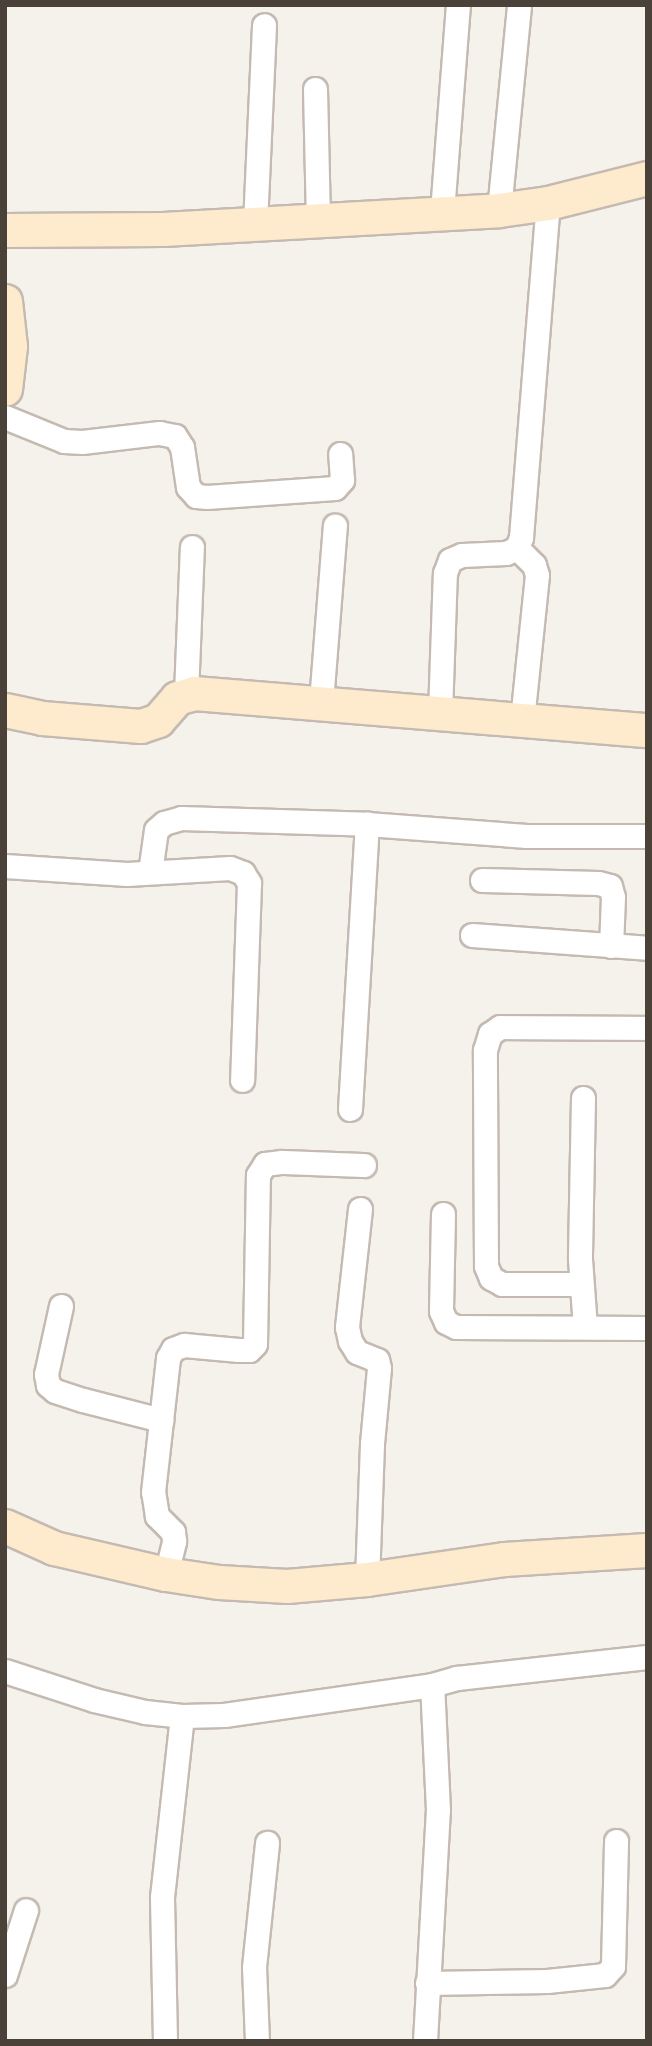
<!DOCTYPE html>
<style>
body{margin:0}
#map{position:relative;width:652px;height:2046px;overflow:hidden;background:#f5f1eb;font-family:"DM Sans",sans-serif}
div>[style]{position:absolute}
.roads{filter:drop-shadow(2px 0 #c4bab1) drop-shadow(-2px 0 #c4bab1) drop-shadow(0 2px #c4bab1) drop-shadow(0 -2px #c4bab1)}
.street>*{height:23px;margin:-11.5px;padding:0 11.5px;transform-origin:11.5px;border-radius:11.5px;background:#fff}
.secondary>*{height:33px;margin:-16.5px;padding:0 16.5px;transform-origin:16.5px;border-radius:16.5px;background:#feebcd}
span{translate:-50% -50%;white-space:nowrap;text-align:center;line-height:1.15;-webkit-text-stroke:7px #fff;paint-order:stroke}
.frame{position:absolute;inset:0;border:7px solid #4a4139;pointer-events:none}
</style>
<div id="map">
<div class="roads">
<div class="street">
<i style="left:315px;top:89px;width:131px;rotate:88.7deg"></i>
<i style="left:499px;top:210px;width:206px;rotate:-84.4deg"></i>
<i style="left:442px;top:212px;width:208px;rotate:-85.6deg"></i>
<i style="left:255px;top:224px;width:199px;rotate:-87.4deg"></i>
<i style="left:5px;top:417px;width:64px;rotate:22.1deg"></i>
<i style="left:64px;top:441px;width:18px;rotate:3deg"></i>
<i style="left:82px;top:442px;width:78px;rotate:-6.7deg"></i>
<i style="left:159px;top:433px;width:16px;rotate:11deg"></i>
<i style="left:175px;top:436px;width:13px;rotate:58deg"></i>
<i style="left:182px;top:447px;width:40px;rotate:81.5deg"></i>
<i style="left:188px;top:487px;width:12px;rotate:48deg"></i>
<i style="left:196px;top:496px;width:11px;rotate:5deg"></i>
<i style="left:207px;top:497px;width:128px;rotate:-4deg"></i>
<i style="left:335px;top:488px;width:11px;rotate:-49deg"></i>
<i style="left:342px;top:480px;width:26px;rotate:-94deg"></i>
<i style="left:517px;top:548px;width:24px;rotate:45deg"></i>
<i style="left:534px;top:565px;width:10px;rotate:73deg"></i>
<i style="left:537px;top:575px;width:146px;rotate:95.9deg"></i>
<i style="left:186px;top:694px;width:147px;rotate:-87.7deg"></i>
<i style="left:321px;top:702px;width:177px;rotate:-85.5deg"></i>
<i style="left:440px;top:713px;width:140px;rotate:-88deg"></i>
<i style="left:445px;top:573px;width:14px;rotate:-69deg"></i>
<i style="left:450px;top:560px;width:13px;rotate:-23deg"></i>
<i style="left:462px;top:555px;width:44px;rotate:-2.6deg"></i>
<i style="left:506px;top:553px;width:12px;rotate:-24deg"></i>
<i style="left:517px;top:548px;width:12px;rotate:-70deg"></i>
<i style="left:521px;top:537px;width:335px;rotate:-85.4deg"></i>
<i style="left:5px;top:866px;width:122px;rotate:3.8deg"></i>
<i style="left:127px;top:874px;width:103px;rotate:-3.3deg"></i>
<i style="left:230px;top:868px;width:14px;rotate:21deg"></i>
<i style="left:243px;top:873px;width:12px;rotate:59deg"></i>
<i style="left:249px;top:883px;width:197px;rotate:92deg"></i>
<i style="left:150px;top:872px;width:42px;rotate:-81.9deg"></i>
<i style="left:156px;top:830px;width:11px;rotate:-41deg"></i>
<i style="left:164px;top:823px;width:18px;rotate:-16deg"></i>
<i style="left:181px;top:818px;width:186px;rotate:1.8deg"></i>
<i style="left:367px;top:824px;width:160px;rotate:4.3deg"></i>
<i style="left:527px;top:836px;width:120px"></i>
<i style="left:482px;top:880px;width:116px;rotate:1.5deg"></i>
<i style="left:598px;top:883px;width:12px;rotate:14deg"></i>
<i style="left:610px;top:886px;width:11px;rotate:75deg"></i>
<i style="left:613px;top:897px;width:49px;rotate:92.3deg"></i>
<i style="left:472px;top:935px;width:175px;rotate:4.2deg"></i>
<i style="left:583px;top:1098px;width:161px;rotate:91.1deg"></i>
<i style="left:580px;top:1259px;width:68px;rotate:85.8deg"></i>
<i style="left:350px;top:1109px;width:286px;rotate:-86.6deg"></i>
<i style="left:360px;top:1209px;width:119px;rotate:96.3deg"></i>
<i style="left:347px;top:1327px;width:14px;rotate:78deg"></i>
<i style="left:350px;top:1341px;width:13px;rotate:58deg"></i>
<i style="left:357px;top:1352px;width:22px;rotate:22deg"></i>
<i style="left:377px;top:1360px;width:8px;rotate:76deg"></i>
<i style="left:379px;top:1368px;width:76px;rotate:95.3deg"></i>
<i style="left:372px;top:1444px;width:135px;rotate:92.1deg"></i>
<i style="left:443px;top:1214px;width:97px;rotate:91.2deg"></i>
<i style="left:441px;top:1311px;width:12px;rotate:66deg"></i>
<i style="left:446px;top:1322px;width:11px;rotate:27deg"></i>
<i style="left:456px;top:1327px;width:191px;rotate:0.3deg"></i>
<i style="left:581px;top:1284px;width:79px;rotate:180deg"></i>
<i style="left:502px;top:1284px;width:13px;rotate:-151deg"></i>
<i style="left:491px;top:1278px;width:13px;rotate:-113deg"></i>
<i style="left:486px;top:1266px;width:216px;rotate:-90.3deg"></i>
<i style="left:485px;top:1050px;width:17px;rotate:-73deg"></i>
<i style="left:490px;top:1034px;width:12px;rotate:-35deg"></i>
<i style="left:500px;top:1027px;width:147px;rotate:0.4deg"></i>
<i style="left:61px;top:1306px;width:70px;rotate:102.4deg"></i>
<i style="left:46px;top:1374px;width:11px;rotate:80deg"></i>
<i style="left:48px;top:1385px;width:9px;rotate:41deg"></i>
<i style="left:55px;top:1391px;width:29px;rotate:18deg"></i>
<i style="left:83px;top:1400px;width:81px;rotate:14.4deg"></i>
<i style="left:166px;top:1574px;width:34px;rotate:-76deg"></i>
<i style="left:174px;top:1541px;width:9px;rotate:-96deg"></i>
<i style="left:173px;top:1532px;width:23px;rotate:-135deg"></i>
<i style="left:157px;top:1516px;width:24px;rotate:-99deg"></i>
<i style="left:153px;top:1492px;width:135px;rotate:-83.6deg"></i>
<i style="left:168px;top:1358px;width:10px;rotate:-61deg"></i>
<i style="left:173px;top:1349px;width:12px;rotate:-20deg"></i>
<i style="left:184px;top:1345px;width:55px;rotate:5.2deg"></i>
<i style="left:239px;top:1350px;width:10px"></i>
<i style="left:249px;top:1350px;width:8px;rotate:-45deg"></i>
<i style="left:255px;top:1344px;width:169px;rotate:-89deg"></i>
<i style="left:258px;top:1175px;width:13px;rotate:-58deg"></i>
<i style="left:265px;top:1164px;width:17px;rotate:-7deg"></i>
<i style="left:282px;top:1162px;width:82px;rotate:2.1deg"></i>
<i style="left:5px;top:1671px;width:94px;rotate:18deg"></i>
<i style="left:94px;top:1700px;width:52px;rotate:13.2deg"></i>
<i style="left:145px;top:1712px;width:37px;rotate:6deg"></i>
<i style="left:182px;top:1716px;width:42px;rotate:-1.4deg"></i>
<i style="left:224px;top:1715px;width:210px;rotate:-8.2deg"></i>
<i style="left:5px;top:1975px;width:68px;rotate:-72.1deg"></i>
<i style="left:427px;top:1983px;width:120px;rotate:-1deg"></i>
<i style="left:547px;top:1981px;width:58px;rotate:-5.9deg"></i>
<i style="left:605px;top:1975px;width:12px;rotate:-48deg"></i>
<i style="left:613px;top:1966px;width:125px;rotate:-88.6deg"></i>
<i style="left:165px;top:2041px;width:144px;rotate:-91.2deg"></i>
<i style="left:162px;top:1897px;width:182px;rotate:-83.7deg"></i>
<i style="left:257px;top:2041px;width:74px;rotate:-92.3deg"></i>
<i style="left:254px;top:1967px;width:125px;rotate:-84deg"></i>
<i style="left:425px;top:2041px;width:231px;rotate:-86.8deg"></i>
<i style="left:438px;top:1810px;width:125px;rotate:-92.7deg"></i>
<i style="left:432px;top:1685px;width:26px;rotate:-16deg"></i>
<i style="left:457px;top:1678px;width:191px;rotate:-6.3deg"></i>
</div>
<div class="secondary">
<i style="left:5px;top:230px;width:158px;rotate:-0.4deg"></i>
<i style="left:163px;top:229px;width:337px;rotate:-3.2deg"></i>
<i style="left:499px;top:210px;width:49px;rotate:-8.1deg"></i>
<i style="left:548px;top:203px;width:102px;rotate:-14.2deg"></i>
<i style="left:5px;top:301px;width:45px;rotate:83.7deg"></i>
<i style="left:10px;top:346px;width:43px;rotate:96.6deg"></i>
<i style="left:5px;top:710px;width:38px;rotate:12deg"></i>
<i style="left:42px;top:718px;width:99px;rotate:4.6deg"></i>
<i style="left:141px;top:726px;width:18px;rotate:-19deg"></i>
<i style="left:158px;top:720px;width:29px;rotate:-49deg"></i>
<i style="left:177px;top:698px;width:18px;rotate:-16deg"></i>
<i style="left:194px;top:693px;width:455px;rotate:4.7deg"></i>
<i style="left:5px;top:1526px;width:54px;rotate:24.2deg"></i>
<i style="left:54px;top:1548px;width:115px;rotate:13.1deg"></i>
<i style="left:166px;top:1574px;width:54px;rotate:8.6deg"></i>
<i style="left:219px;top:1582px;width:68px;rotate:3.4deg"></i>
<i style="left:287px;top:1586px;width:80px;rotate:-5deg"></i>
<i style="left:367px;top:1579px;width:138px;rotate:-8.3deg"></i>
<i style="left:504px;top:1559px;width:143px;rotate:-3.6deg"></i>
</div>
</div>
<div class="frame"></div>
</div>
